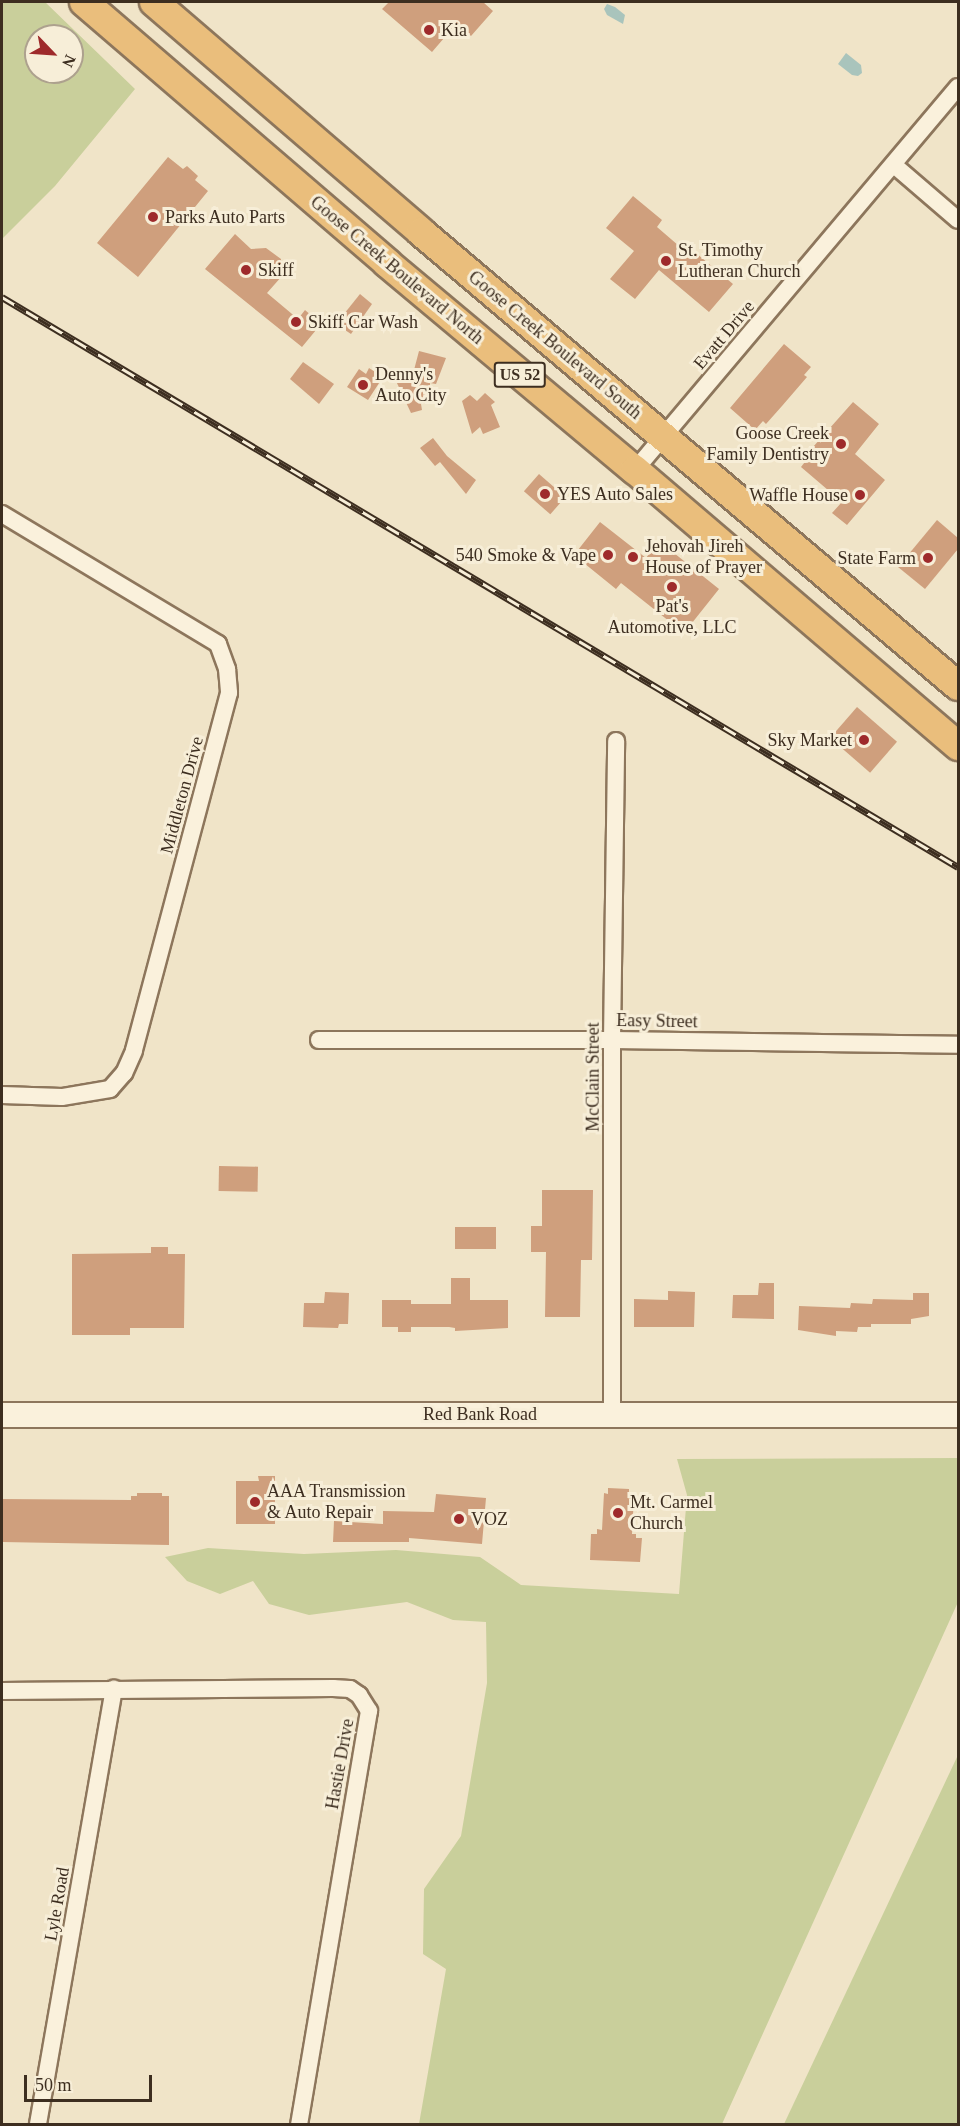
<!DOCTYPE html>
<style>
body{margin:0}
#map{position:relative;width:960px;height:2126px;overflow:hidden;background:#f0e4c8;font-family:Georgia,serif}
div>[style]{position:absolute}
.green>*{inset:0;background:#c9cf9b}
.water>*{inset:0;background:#a9c4bc}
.building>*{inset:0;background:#cf9f7d;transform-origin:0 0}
.roads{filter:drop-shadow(2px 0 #8d765c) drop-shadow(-2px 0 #8d765c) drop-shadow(0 2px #8d765c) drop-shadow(0 -2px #8d765c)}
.minor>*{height:16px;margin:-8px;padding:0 8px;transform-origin:8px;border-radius:8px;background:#faf1dc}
.secondary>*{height:24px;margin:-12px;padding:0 12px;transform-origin:12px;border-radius:12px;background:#faf1dc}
.trunk>*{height:28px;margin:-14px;padding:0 14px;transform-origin:14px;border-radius:14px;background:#eabe7c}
.rail>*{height:7px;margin-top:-3.5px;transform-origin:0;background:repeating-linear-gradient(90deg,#f7eed8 0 14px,#3d2e20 0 28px);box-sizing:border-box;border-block:2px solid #3d2e20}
.dots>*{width:16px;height:16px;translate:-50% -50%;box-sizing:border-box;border:3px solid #f7eed8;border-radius:50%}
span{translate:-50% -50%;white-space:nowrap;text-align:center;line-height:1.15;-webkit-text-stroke:6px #f7eed8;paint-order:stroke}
.shield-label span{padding:2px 4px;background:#f7eed8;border:2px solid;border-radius:4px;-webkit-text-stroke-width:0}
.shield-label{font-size:16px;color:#3d2e20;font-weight:700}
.poi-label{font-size:18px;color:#3d2e20}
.left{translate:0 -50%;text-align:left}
.right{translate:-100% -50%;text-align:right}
.street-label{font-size:18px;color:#3d2e20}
.frame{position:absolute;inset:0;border:3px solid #3d2e20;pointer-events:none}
.north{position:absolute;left:24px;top:24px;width:60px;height:60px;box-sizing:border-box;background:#f7eed8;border:2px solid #ada18e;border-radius:50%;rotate:115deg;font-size:16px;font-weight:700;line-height:24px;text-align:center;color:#3d2e20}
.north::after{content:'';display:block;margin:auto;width:21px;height:27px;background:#9e2a2b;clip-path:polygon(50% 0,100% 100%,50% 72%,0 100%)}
.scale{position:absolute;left:24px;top:2075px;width:128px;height:27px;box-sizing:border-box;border:3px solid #3d2e20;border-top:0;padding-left:8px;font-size:18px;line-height:21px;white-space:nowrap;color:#3d2e20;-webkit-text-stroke:4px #f7eed8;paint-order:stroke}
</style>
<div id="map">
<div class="green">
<i style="clip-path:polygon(evenodd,2px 2px,45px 2px,135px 89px,55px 186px,2px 239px,2px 2px,36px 36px,72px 36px,72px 72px,36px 72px,36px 36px)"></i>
<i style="clip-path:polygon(958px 1458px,958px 1602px,722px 2124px,419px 2124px,446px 1969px,423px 1954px,424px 1889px,461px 1836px,487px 1683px,486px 1622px,453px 1620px,407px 1602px,309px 1615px,269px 1604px,253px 1581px,220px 1594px,187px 1581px,165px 1557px,208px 1548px,304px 1554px,396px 1550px,480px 1557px,521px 1585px,679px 1594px,687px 1495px,677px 1459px)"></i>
<i style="clip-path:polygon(958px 1755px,958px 2124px,784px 2124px)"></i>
</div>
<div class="water">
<i style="clip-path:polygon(607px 4px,615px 7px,625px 15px,623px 24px,607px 15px,604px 9px)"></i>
<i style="clip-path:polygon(846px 53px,861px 65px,862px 73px,858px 76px,852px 75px,838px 64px)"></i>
</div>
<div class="building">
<i style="clip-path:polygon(389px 2px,483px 2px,493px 11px,471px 36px,457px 23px,432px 52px,382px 9px)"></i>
<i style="clip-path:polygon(168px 157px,183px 169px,187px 166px,198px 176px,195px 180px,208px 191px,138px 277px,97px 243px)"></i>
<i style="clip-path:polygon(633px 196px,662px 220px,657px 227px,686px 252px,690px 248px,733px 284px,709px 312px,659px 270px,635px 299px,610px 279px,634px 251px,606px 228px)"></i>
<i style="clip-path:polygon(235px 234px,251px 249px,266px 248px,281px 259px,282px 276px,267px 293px,298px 319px,305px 310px,321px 324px,302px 347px,205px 269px)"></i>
<i style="clip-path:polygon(360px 294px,372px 304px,351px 334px,336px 324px)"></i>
<i style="clip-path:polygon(784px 344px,811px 367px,804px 375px,807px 377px,782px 406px,766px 424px,763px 421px,755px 430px,730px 408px)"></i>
<i style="clip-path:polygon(419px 351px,446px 358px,436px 384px,430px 383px,430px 403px,421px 404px,422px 410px,411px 413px,396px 381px,414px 370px)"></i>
<i style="clip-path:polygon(303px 362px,334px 384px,319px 404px,290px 379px)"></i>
<i style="clip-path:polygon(369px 368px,383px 377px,368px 400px,347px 387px,359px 369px,366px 374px)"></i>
<i style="clip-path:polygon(485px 393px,495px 402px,491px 405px,500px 427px,483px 434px,480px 427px,472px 434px,462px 401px,470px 395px,477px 401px)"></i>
<i style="clip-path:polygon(853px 402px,879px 424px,855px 454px,885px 480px,847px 525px,832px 513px,842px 502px,801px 467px,808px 458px,805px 456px)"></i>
<i style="clip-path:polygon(433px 438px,447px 456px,476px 480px,466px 494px,440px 462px,435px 466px,420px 448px)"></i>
<i style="left:539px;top:474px;width:35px;height:23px;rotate:41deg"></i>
<i style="clip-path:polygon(937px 520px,958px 538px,958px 549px,925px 589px,898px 567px)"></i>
<i style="clip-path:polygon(600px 522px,646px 558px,659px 541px,719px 589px,684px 633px,621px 583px,616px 589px,574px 555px)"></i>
<i style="left:857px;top:707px;width:53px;height:41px;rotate:41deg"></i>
<i style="left:219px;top:1166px;width:39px;height:25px;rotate:1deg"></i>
<i style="clip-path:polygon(542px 1190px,593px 1190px,592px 1260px,581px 1260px,580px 1317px,545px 1317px,546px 1252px,531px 1252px,531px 1226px,542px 1226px)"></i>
<i style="left:496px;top:1227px;width:22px;height:41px;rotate:90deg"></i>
<i style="clip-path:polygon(151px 1247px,168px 1247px,168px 1254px,185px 1254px,184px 1328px,130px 1328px,130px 1335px,72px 1335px,72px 1254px,151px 1253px)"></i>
<i style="clip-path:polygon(451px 1278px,470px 1278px,470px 1300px,508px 1300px,508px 1328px,455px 1331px,455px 1328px,449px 1327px,411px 1327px,411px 1332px,398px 1332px,398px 1327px,382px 1327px,382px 1300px,411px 1300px,411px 1304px,451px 1304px)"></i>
<i style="clip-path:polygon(759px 1283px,774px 1283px,774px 1319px,732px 1318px,733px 1295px,758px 1295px)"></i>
<i style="clip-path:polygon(668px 1291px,695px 1292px,694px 1327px,634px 1327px,634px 1299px,668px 1300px)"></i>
<i style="clip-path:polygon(325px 1292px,349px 1293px,348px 1324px,339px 1324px,338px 1328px,303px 1327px,304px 1303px,324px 1303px)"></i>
<i style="clip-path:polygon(913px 1293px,929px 1293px,929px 1316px,911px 1319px,911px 1324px,871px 1324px,871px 1327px,858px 1327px,857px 1332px,836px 1331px,836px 1336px,798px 1330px,799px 1306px,850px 1308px,851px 1303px,872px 1304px,873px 1299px,913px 1300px)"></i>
<i style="clip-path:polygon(258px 1476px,275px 1476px,275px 1524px,236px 1524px,236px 1481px,259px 1481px)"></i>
<i style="clip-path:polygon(608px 1488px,629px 1489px,629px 1496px,634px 1496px,632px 1534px,636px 1534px,636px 1538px,642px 1538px,640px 1562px,590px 1560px,591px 1534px,597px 1534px,597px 1529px,602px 1530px,604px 1493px,608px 1494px)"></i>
<i style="clip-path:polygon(137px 1493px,162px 1493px,162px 1496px,169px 1496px,169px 1545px,2px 1542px,2px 1499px,131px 1500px,131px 1496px,137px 1496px)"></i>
<i style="clip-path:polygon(436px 1494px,486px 1498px,482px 1544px,409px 1538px,409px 1542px,333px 1542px,334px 1521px,383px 1524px,383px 1511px,434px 1512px)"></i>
</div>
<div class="roads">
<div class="minor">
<i style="left:894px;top:165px;width:84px;rotate:40.7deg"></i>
<i style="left:635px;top:470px;width:501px;rotate:-49.86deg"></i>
<i style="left:2px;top:514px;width:252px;rotate:31deg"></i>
<i style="left:218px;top:644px;width:27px;rotate:70deg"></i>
<i style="left:227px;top:669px;width:24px;rotate:85deg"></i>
<i style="left:229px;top:693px;width:370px;rotate:104.9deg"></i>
<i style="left:134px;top:1051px;width:24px;rotate:114deg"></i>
<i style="left:124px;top:1073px;width:21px;rotate:131deg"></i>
<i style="left:110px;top:1089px;width:49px;rotate:170.5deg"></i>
<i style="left:62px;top:1097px;width:60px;rotate:-178.1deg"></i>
<i style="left:319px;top:1040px;width:293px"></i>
<i style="left:612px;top:1040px;width:346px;rotate:0.8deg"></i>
<i style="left:612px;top:1414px;width:374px;rotate:-90deg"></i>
<i style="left:612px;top:1040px;width:299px;rotate:-89.2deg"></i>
<i style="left:2px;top:1691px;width:331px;rotate:-0.5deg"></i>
<i style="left:333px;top:1688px;width:17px;rotate:3deg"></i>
<i style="left:350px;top:1689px;width:11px;rotate:34deg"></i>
<i style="left:359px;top:1695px;width:19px;rotate:58deg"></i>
<i style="left:369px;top:1711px;width:419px;rotate:99.6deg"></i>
<i style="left:38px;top:2124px;width:442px;rotate:-80.1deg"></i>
</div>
<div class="secondary">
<i style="left:2px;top:1415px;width:956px"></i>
</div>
<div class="trunk">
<i style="left:84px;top:2px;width:400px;rotate:40.7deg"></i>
<i style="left:387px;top:263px;width:323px;rotate:39.9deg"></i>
<i style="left:635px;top:470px;width:425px;rotate:40.5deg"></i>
<i style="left:154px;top:2px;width:352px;rotate:40.7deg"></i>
<i style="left:421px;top:232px;width:703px;rotate:40.21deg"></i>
</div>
</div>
<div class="rail">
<i style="left:2px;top:297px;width:1113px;rotate:30.8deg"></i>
</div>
<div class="dots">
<i style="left:429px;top:30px;background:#9e2a2b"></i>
<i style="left:153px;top:217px;background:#9e2a2b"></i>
<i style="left:666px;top:261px;background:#9e2a2b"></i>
<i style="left:246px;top:270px;background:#9e2a2b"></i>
<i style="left:296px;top:322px;background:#9e2a2b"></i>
<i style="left:363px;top:385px;background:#9e2a2b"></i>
<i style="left:841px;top:444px;background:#9e2a2b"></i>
<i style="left:545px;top:494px;background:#9e2a2b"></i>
<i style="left:860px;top:495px;background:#9e2a2b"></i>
<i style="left:608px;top:555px;background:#9e2a2b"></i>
<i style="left:633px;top:557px;background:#9e2a2b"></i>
<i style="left:928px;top:558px;background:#9e2a2b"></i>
<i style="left:672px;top:587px;background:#9e2a2b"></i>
<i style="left:864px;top:740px;background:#9e2a2b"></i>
<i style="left:255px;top:1502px;background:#9e2a2b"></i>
<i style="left:618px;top:1513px;background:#9e2a2b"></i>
<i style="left:459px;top:1519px;background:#9e2a2b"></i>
</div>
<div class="shield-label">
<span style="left:520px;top:375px">US 52</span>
</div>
<div class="poi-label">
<span class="left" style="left:441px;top:30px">Kia</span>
<span class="left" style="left:165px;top:217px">Parks Auto Parts</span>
<span class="left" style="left:678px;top:261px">St. Timothy<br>Lutheran Church</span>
<span class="left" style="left:258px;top:270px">Skiff</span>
<span class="left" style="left:308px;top:322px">Skiff Car Wash</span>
<span class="left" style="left:375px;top:385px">Denny's<br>Auto City</span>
<span class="right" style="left:829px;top:444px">Goose Creek<br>Family Dentistry</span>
<span class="left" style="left:557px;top:494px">YES Auto Sales</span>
<span class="right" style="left:848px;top:495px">Waffle House</span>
<span class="left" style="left:645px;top:557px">Jehovah Jireh<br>House of Prayer</span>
<span class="right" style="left:596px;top:555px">540 Smoke &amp; Vape</span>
<span class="right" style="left:916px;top:558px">State Farm</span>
<span style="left:672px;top:617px">Pat's<br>Automotive, LLC</span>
<span class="right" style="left:852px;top:740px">Sky Market</span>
<span class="left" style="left:267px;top:1502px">AAA Transmission<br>&amp; Auto Repair</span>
<span class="left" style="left:630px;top:1513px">Mt. Carmel<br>Church</span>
<span class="left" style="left:471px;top:1519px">VOZ</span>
</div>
<div class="street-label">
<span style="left:397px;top:270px;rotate:40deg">Goose Creek Boulevard North</span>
<span style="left:724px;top:335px;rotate:-50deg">Evatt Drive</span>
<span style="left:555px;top:345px;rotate:40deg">Goose Creek Boulevard South</span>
<span style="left:182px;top:795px;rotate:-75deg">Middleton Drive</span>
<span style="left:657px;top:1021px;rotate:1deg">Easy Street</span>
<span style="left:593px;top:1077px;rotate:-90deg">McClain Street</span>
<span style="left:480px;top:1414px">Red Bank Road</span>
<span style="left:340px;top:1764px;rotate:-80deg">Hastie Drive</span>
<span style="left:57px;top:1904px;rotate:-80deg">Lyle Road</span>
</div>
<div class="frame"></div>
<div class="north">N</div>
<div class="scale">50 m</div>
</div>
